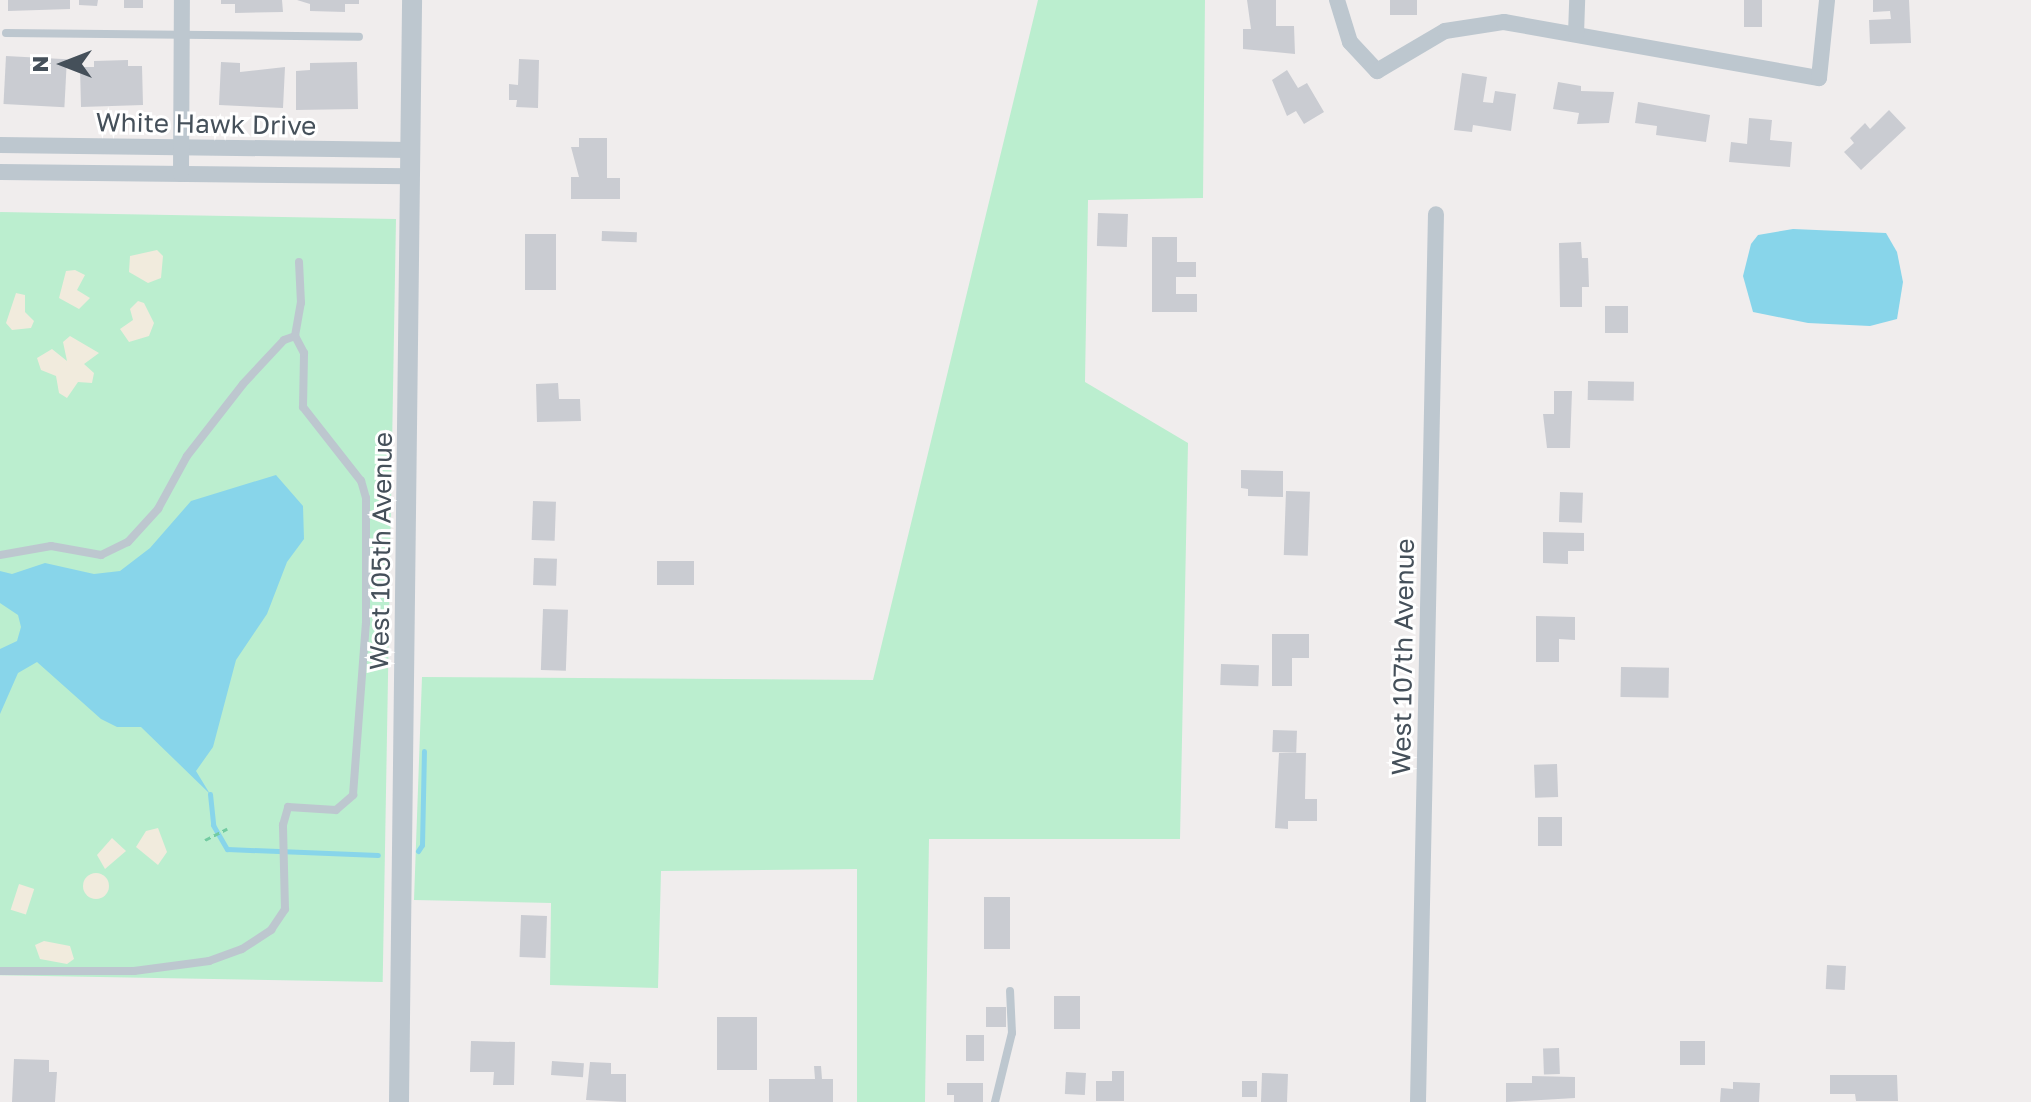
<!DOCTYPE html>
<style>
body{margin:0}
#map{position:relative;width:2031px;height:1102px;overflow:hidden;background:#f0eded;font-family:"Golos Text",sans-serif}
div>[style]{position:absolute}
.green>*{inset:0;background:#bbeecf;transform-origin:0 0}
.sand>*{inset:0;background:#f1ebdd;transform-origin:0 0}
.round{border-radius:50%}
.water>*{inset:0;background:#88d5ea}
.stream>*{height:5px;margin:-2.5px;padding:0 2.5px;transform-origin:2.5px;border-radius:2.5px;background:#88d5ea}
.building>*{inset:0;background:#caccd2;transform-origin:0 0}
.path>*{height:3px;margin-top:-1.5px;transform-origin:0;background:repeating-linear-gradient(90deg,#73cba1 0 6px,transparent 0 10px)}
.service>*{height:8px;margin:-4px;padding:0 4px;transform-origin:4px;border-radius:4px;background:#bdc7cf}
.minor>*{height:16px;margin:-8px;padding:0 8px;transform-origin:8px;border-radius:8px;background:#bdc7cf}
.tertiary>*{height:20px;margin:-10px;padding:0 10px;transform-origin:10px;border-radius:10px;background:#bdc7cf}
span{translate:-50% -50%;white-space:nowrap;text-align:center;line-height:1.15;-webkit-text-stroke:6px #fff;paint-order:stroke}
.street-label{font-size:26px;color:#45505a}
.north{position:absolute;left:24px;top:24px;width:80px;height:80px;-webkit-text-stroke:6px #fff;paint-order:stroke;rotate:270deg;font-size:22px;font-weight:700;line-height:32px;text-align:center;color:#45505a}
.north::after{content:'';display:block;margin:auto;width:28px;height:36px;background:#45505a;clip-path:polygon(50% 0,100% 100%,50% 72%,0 100%)}
</style>
<div id="map">
<div class="green">
<i style="clip-path:polygon(1038px 0,1205px 0,1203px 198px,1088px 200px,1085px 382px,1188px 443px,1180px 839px,929px 839px,925px 1102px,857px 1102px,857px 869px,661px 871px,658px 988px,550px 985px,551px 903px,414px 900px,422px 677px,873px 680px)"></i>
<i style="left:396px;top:219px;width:763px;height:396px;rotate:91deg"></i>
</div>
<div class="sand">
<i style="clip-path:polygon(157px 250px,163px 256px,161px 278px,148px 283px,129px 272px,130px 256px)"></i>
<i style="clip-path:polygon(75px 270px,85px 275px,77px 290px,90px 298px,79px 309px,59px 298px,66px 271px)"></i>
<i style="clip-path:polygon(16px 293px,25px 295px,25px 312px,34px 321px,31px 328px,12px 330px,6px 323px)"></i>
<i style="clip-path:polygon(138px 301px,144px 303px,154px 323px,149px 336px,129px 342px,120px 329px,133px 320px,130px 309px)"></i>
<i style="clip-path:polygon(70px 336px,99px 353px,84px 364px,94px 373px,92px 383px,78px 382px,67px 398px,59px 393px,56px 376px,41px 370px,37px 358px,52px 349px,67px 361px,63px 342px)"></i>
<i style="clip-path:polygon(158px 828px,167px 852px,158px 865px,136px 847px,146px 831px)"></i>
<i style="clip-path:polygon(112px 838px,126px 851px,105px 869px,97px 855px)"></i>
<i class="round" style="left:83px;top:873px;width:26px;height:26px"></i>
<i style="left:19px;top:884px;width:16px;height:27px;rotate:18deg"></i>
<i style="clip-path:polygon(44px 941px,70px 946px,74px 959px,67px 964px,40px 959px,35px 945px)"></i>
</div>
<div class="water">
<i style="clip-path:polygon(1793px 229px,1886px 233px,1897px 252px,1903px 282px,1897px 319px,1870px 326px,1808px 323px,1753px 312px,1743px 276px,1751px 244px,1758px 235px)"></i>
<i style="clip-path:polygon(276px 475px,303px 506px,304px 539px,287px 562px,267px 614px,236px 660px,213px 747px,196px 771px,210px 794px,141px 727px,117px 727px,101px 719px,37px 662px,18px 673px,0 714px,0 649px,17px 641px,21px 627px,18px 615px,0 603px,0 571px,12px 574px,45px 563px,94px 574px,120px 571px,150px 548px,191px 501px)"></i>
</div>
<div class="stream">
<i style="left:210px;top:794px;width:31px;rotate:84deg"></i>
<i style="left:213px;top:825px;width:28px;rotate:60deg"></i>
<i style="left:227px;top:849px;width:151px;rotate:2.3deg"></i>
<i style="left:418px;top:851px;width:7px;rotate:-56deg"></i>
<i style="left:422px;top:845px;width:94px;rotate:-88.8deg"></i>
</div>
<div class="building">
<i style="clip-path:polygon(8px 0,70px 0,70px 9px,8px 11px)"></i>
<i style="clip-path:polygon(79px 0,98px 0,97px 6px,79px 5px)"></i>
<i style="left:124px;top:0;width:19px;height:8px"></i>
<i style="clip-path:polygon(221px 0,282px 0,283px 12px,235px 13px,235px 4px,221px 4px)"></i>
<i style="clip-path:polygon(297px 0,359px 0,359px 4px,345px 4px,345px 12px,310px 11px,310px 4px)"></i>
<i style="clip-path:polygon(1247px 0,1276px 0,1276px 26px,1294px 26px,1295px 54px,1243px 49px,1243px 29px,1251px 29px)"></i>
<i style="left:1390px;top:0;width:27px;height:15px"></i>
<i style="left:1744px;top:0;width:18px;height:27px"></i>
<i style="clip-path:polygon(1873px 0,1909px 0,1911px 43px,1870px 44px,1869px 20px,1891px 19px,1890px 11px,1873px 12px)"></i>
<i style="left:6px;top:56px;width:61px;height:48px;rotate:3deg"></i>
<i style="clip-path:polygon(519px 59px,539px 60px,538px 108px,516px 107px,517px 100px,509px 100px,509px 84px,518px 85px)"></i>
<i style="clip-path:polygon(128px 60px,128px 66px,142px 66px,143px 105px,81px 107px,80px 67px,94px 67px,94px 61px)"></i>
<i style="clip-path:polygon(221px 62px,240px 63px,240px 72px,285px 67px,283px 108px,219px 105px)"></i>
<i style="clip-path:polygon(357px 62px,358px 109px,296px 110px,296px 71px,310px 70px,310px 63px)"></i>
<i style="clip-path:polygon(1287px 70px,1298px 88px,1307px 83px,1324px 112px,1304px 124px,1296px 111px,1287px 116px,1272px 80px)"></i>
<i style="clip-path:polygon(1462px 73px,1487px 77px,1483px 102px,1493px 103px,1495px 91px,1516px 94px,1511px 131px,1473px 125px,1472px 132px,1454px 130px)"></i>
<i style="clip-path:polygon(1558px 82px,1581px 86px,1581px 91px,1614px 92px,1609px 123px,1577px 124px,1579px 113px,1553px 109px)"></i>
<i style="clip-path:polygon(1638px 102px,1710px 115px,1706px 142px,1656px 135px,1657px 126px,1635px 123px)"></i>
<i style="clip-path:polygon(1889px 110px,1906px 128px,1861px 170px,1844px 152px,1854px 143px,1850px 138px,1865px 123px,1870px 129px)"></i>
<i style="clip-path:polygon(1749px 118px,1772px 120px,1770px 140px,1792px 142px,1790px 167px,1729px 162px,1731px 142px,1747px 144px)"></i>
<i style="clip-path:polygon(579px 138px,607px 138px,607px 178px,620px 178px,620px 199px,571px 199px,571px 177px,579px 177px,571px 147px,579px 147px)"></i>
<i style="left:1098px;top:213px;width:30px;height:33px;rotate:2deg"></i>
<i style="left:602px;top:231px;width:35px;height:10px;rotate:2deg"></i>
<i style="left:525px;top:234px;width:31px;height:56px"></i>
<i style="clip-path:polygon(1152px 237px,1177px 237px,1177px 262px,1196px 262px,1196px 277px,1176px 277px,1176px 294px,1197px 294px,1197px 312px,1152px 312px)"></i>
<i style="clip-path:polygon(1581px 242px,1582px 258px,1588px 258px,1589px 287px,1582px 287px,1582px 307px,1560px 307px,1559px 243px)"></i>
<i style="left:1605px;top:306px;width:23px;height:27px"></i>
<i style="left:1588px;top:381px;width:46px;height:19px;rotate:1deg"></i>
<i style="clip-path:polygon(558px 383px,559px 399px,580px 399px,581px 421px,537px 422px,536px 384px)"></i>
<i style="clip-path:polygon(1554px 391px,1572px 391px,1570px 448px,1547px 448px,1543px 414px,1554px 414px)"></i>
<i style="clip-path:polygon(1241px 470px,1283px 471px,1283px 497px,1248px 496px,1248px 489px,1241px 488px)"></i>
<i style="left:1286px;top:491px;width:24px;height:64px;rotate:2deg"></i>
<i style="left:1560px;top:492px;width:23px;height:30px;rotate:2deg"></i>
<i style="left:533px;top:501px;width:23px;height:39px;rotate:2deg"></i>
<i style="clip-path:polygon(1543px 532px,1584px 533px,1584px 551px,1568px 551px,1568px 564px,1543px 563px)"></i>
<i style="left:534px;top:558px;width:23px;height:27px;rotate:2deg"></i>
<i style="left:657px;top:561px;width:37px;height:24px"></i>
<i style="left:543px;top:609px;width:25px;height:61px;rotate:2deg"></i>
<i style="clip-path:polygon(1536px 616px,1575px 617px,1575px 640px,1559px 639px,1559px 662px,1536px 662px)"></i>
<i style="clip-path:polygon(1272px 634px,1309px 634px,1309px 658px,1292px 658px,1292px 686px,1272px 686px)"></i>
<i style="left:1221px;top:664px;width:38px;height:21px;rotate:2deg"></i>
<i style="left:1621px;top:667px;width:48px;height:30px;rotate:1deg"></i>
<i style="left:1273px;top:730px;width:24px;height:22px;rotate:2deg"></i>
<i style="clip-path:polygon(1279px 753px,1306px 753px,1305px 799px,1317px 799px,1317px 821px,1288px 821px,1288px 829px,1275px 828px)"></i>
<i style="left:1557px;top:764px;width:33px;height:23px;rotate:88deg"></i>
<i style="left:1538px;top:817px;width:24px;height:29px"></i>
<i style="left:984px;top:897px;width:26px;height:52px"></i>
<i style="left:521px;top:915px;width:26px;height:42px;rotate:2deg"></i>
<i style="left:1827px;top:965px;width:19px;height:24px;rotate:3deg"></i>
<i style="left:1054px;top:996px;width:26px;height:33px"></i>
<i style="left:986px;top:1007px;width:20px;height:20px"></i>
<i style="left:717px;top:1017px;width:40px;height:53px"></i>
<i style="left:966px;top:1035px;width:18px;height:26px"></i>
<i style="clip-path:polygon(471px 1041px,515px 1042px,514px 1085px,493px 1085px,494px 1072px,470px 1072px)"></i>
<i style="left:1680px;top:1041px;width:25px;height:24px"></i>
<i style="left:1559px;top:1048px;width:26px;height:16px;rotate:88deg"></i>
<i style="clip-path:polygon(14px 1059px,49px 1060px,49px 1072px,57px 1072px,55px 1102px,12px 1102px)"></i>
<i style="left:552px;top:1061px;width:32px;height:14px;rotate:4deg"></i>
<i style="clip-path:polygon(590px 1062px,611px 1063px,611px 1074px,626px 1074px,626px 1102px,586px 1100px)"></i>
<i style="clip-path:polygon(814px 1066px,821px 1066px,822px 1079px,833px 1079px,833px 1102px,769px 1102px,769px 1079px,815px 1079px)"></i>
<i style="clip-path:polygon(1112px 1071px,1124px 1071px,1124px 1101px,1096px 1101px,1096px 1081px,1112px 1081px)"></i>
<i style="left:1066px;top:1072px;width:20px;height:22px;rotate:3deg"></i>
<i style="left:1262px;top:1073px;width:26px;height:29px;rotate:2deg"></i>
<i style="clip-path:polygon(1830px 1075px,1897px 1075px,1898px 1101px,1856px 1101px,1855px 1094px,1830px 1094px)"></i>
<i style="clip-path:polygon(1532px 1076px,1575px 1077px,1575px 1098px,1506px 1102px,1506px 1083px,1532px 1083px)"></i>
<i style="left:1242px;top:1081px;width:15px;height:16px"></i>
<i style="clip-path:polygon(1733px 1082px,1760px 1083px,1759px 1102px,1720px 1102px,1721px 1088px,1733px 1089px)"></i>
<i style="clip-path:polygon(947px 1083px,983px 1083px,983px 1102px,954px 1102px,954px 1095px,947px 1095px)"></i>
</div>
<div class="path">
<i style="left:205px;top:840px;width:25px;rotate:-27deg"></i>
</div>
<div class="service">
<i style="left:6px;top:33px;width:353px;rotate:0.6deg"></i>
<i style="left:295px;top:336px;width:34px;rotate:-80deg"></i>
<i style="left:301px;top:303px;width:41px;rotate:-92.8deg"></i>
<i style="left:0;top:555px;width:52px;rotate:-10deg"></i>
<i style="left:51px;top:546px;width:51px;rotate:10.2deg"></i>
<i style="left:101px;top:555px;width:30px;rotate:-26deg"></i>
<i style="left:128px;top:542px;width:45px;rotate:-47.7deg"></i>
<i style="left:158px;top:509px;width:60px;rotate:-61.3deg"></i>
<i style="left:187px;top:456px;width:91px;rotate:-52.1deg"></i>
<i style="left:243px;top:384px;width:60px;rotate:-47deg"></i>
<i style="left:284px;top:340px;width:12px;rotate:-20deg"></i>
<i style="left:0;top:971px;width:134px"></i>
<i style="left:134px;top:971px;width:76px;rotate:-7.6deg"></i>
<i style="left:209px;top:961px;width:35px;rotate:-20deg"></i>
<i style="left:242px;top:949px;width:35px;rotate:-33deg"></i>
<i style="left:271px;top:930px;width:25px;rotate:-56deg"></i>
<i style="left:285px;top:909px;width:84px;rotate:-91.4deg"></i>
<i style="left:283px;top:825px;width:19px;rotate:-74deg"></i>
<i style="left:288px;top:807px;width:48px;rotate:3.6deg"></i>
<i style="left:336px;top:810px;width:23px;rotate:-41deg"></i>
<i style="left:353px;top:795px;width:172px;rotate:-85.7deg"></i>
<i style="left:366px;top:623px;width:125px;rotate:-90deg"></i>
<i style="left:366px;top:498px;width:18px;rotate:-106deg"></i>
<i style="left:361px;top:481px;width:94px;rotate:-128.1deg"></i>
<i style="left:303px;top:407px;width:54px;rotate:-88.9deg"></i>
<i style="left:304px;top:353px;width:19px;rotate:-118deg"></i>
<i style="left:995px;top:1102px;width:71px;rotate:-76.2deg"></i>
<i style="left:1012px;top:1033px;width:42px;rotate:-92.7deg"></i>
</div>
<div class="minor">
<i style="left:1337px;top:0;width:44px;rotate:72.8deg"></i>
<i style="left:1350px;top:42px;width:40px;rotate:47deg"></i>
<i style="left:1377px;top:71px;width:79px;rotate:-30.5deg"></i>
<i style="left:1445px;top:31px;width:60px;rotate:-8.7deg"></i>
<i style="left:1504px;top:22px;width:320px;rotate:10.1deg"></i>
<i style="left:1819px;top:78px;width:78px;rotate:-84.1deg"></i>
<i style="left:1576px;top:34px;width:34px;rotate:-88deg"></i>
<i style="left:0;top:145px;width:411px;rotate:0.7deg"></i>
<i style="left:0;top:172px;width:410px;rotate:0.6deg"></i>
<i style="left:181px;top:174px;width:174px;rotate:-89.7deg"></i>
<i style="left:1418px;top:1102px;width:888px;rotate:-88.84deg"></i>
</div>
<div class="tertiary">
<i style="left:399px;top:1102px;width:1102px;rotate:-89.32deg"></i>
</div>
<div class="street-label">
<span style="left:206px;top:124px;rotate:1deg">White Hawk Drive</span>
<span style="left:381px;top:551px;rotate:-89deg">West 105th Avenue</span>
<span style="left:1403px;top:657px;rotate:-89deg">West 107th Avenue</span>
</div>
<div class="north">N</div>
</div>
